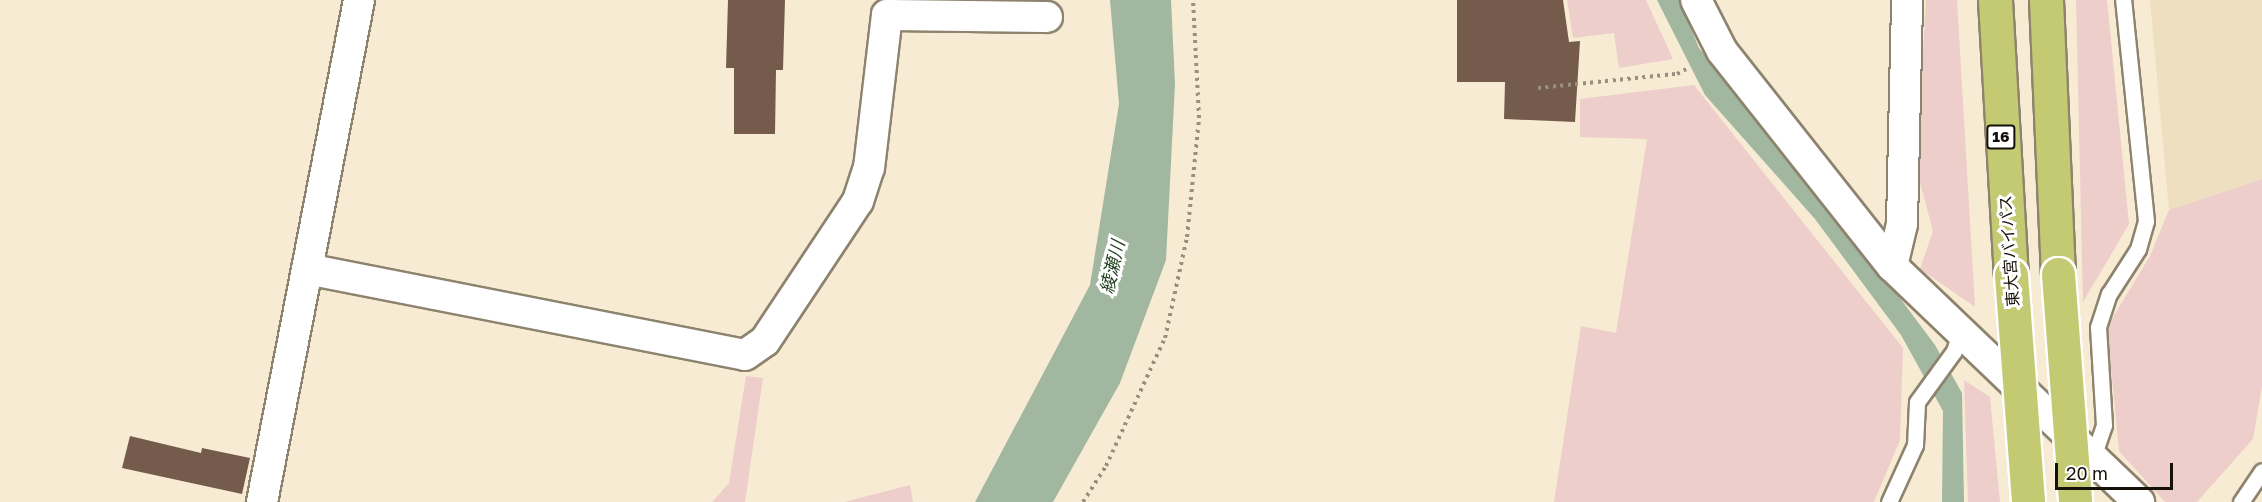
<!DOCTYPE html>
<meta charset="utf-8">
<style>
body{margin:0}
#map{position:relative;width:2262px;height:502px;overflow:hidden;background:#f7ebd4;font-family:"Golos Text","Noto Sans JP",sans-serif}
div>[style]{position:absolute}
.built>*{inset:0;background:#eedfc1}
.green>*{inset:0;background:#edceca}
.water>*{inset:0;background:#a2b7a0}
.building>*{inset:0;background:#745b4b}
.path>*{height:4px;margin-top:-2px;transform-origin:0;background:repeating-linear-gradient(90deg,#988f7f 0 3px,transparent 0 7.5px)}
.roads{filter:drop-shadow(2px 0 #8d836e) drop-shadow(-2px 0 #8d836e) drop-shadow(0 2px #8d836e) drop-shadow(0 -2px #8d836e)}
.service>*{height:15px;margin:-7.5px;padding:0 7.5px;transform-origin:7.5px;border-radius:7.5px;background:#fff}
.minor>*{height:30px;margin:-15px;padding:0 15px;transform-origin:15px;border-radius:15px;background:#fff}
.trunk>*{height:33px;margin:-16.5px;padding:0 16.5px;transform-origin:16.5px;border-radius:16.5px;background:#c3ca72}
.bridges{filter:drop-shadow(2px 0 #fff) drop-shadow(-2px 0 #fff) drop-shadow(0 2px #fff) drop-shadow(0 -2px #fff)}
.trunk-bridge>*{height:33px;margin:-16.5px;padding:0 16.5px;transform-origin:16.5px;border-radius:16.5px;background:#c3ca72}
span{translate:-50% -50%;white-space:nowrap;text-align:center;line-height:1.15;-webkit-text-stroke:6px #fff;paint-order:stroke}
.shield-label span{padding:2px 4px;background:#fff;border:2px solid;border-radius:4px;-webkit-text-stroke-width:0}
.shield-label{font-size:15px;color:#151109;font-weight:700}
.street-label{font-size:16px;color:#151109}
.water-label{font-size:18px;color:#21421f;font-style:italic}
.scale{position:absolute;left:2055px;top:463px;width:118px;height:27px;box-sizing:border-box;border:3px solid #151109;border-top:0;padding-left:8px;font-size:18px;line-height:21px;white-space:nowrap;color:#151109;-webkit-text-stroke:4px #fff;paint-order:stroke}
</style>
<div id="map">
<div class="built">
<i style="clip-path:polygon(2150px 0,2262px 0,2262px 179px,2169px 210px)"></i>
</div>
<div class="green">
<i style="clip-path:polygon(1567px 0,1646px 0,1673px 59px,1619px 68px,1614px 33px,1573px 38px)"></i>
<i style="clip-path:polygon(1926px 0,1957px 0,1975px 307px,1920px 269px,1933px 231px,1916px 168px)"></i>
<i style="clip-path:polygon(2076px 0,2107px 0,2129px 224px,2083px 302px)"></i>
<i style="clip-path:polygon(1694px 85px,1903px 348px,1900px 440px,1874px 502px,1554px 502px,1581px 326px,1616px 333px,1647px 139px,1580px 137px,1580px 99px)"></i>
<i style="clip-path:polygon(2262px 179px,2262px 386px,2253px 439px,2197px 502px,2165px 502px,2119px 451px,2107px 327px,2150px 256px,2169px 210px)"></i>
<i style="clip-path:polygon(746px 376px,763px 378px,745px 502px,712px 502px,729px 483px)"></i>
<i style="clip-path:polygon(1964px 380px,1990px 397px,2000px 502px,1968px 502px)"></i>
<i style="clip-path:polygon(910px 485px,913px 502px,844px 502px)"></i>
</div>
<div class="water">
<i style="clip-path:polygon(1110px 0,1171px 0,1175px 84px,1166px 260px,1120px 383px,1053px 502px,975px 502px,1090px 285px,1119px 104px)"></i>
<i style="clip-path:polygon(1657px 0,1679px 0,1699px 48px,1846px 226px,1935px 345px,1962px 393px,1964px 502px,1942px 502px,1943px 411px,1901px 335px,1815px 219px,1705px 95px)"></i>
</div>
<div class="building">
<i style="clip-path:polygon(728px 0,785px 0,783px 70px,776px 70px,775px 134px,734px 134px,734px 68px,726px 68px)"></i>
<i style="clip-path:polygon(1457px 0,1563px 0,1569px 42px,1580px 41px,1575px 122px,1504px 119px,1505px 82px,1457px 82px)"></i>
<i style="clip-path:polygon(130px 436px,201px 453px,202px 448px,250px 458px,242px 494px,122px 468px)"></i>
</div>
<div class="path">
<i style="left:1538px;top:88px;width:140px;rotate:-5.8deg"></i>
<i style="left:1677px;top:74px;width:15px;rotate:-28deg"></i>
<i style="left:1083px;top:502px;width:43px;rotate:-57.4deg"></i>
<i style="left:1106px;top:466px;width:141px;rotate:-65.3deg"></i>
<i style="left:1165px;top:338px;width:103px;rotate:-77.7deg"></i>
<i style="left:1187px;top:237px;width:120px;rotate:-84.2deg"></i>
<i style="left:1199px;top:118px;width:118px;rotate:-92.9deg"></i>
</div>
<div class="roads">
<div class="service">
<i style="left:2093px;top:457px;width:34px;rotate:-71deg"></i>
<i style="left:2104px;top:425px;width:98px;rotate:-93.5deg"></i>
<i style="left:2098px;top:327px;width:35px;rotate:-72deg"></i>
<i style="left:2109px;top:294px;width:54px;rotate:-57.2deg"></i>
<i style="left:2138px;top:249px;width:29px;rotate:-74deg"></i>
<i style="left:2146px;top:221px;width:222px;rotate:-95.9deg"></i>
<i style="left:1889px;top:502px;width:63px;rotate:-65.5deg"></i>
<i style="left:1915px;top:445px;width:43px;rotate:-87.3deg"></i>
<i style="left:1917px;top:402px;width:63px;rotate:-54deg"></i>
<i style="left:1954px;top:351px;width:20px;rotate:-72deg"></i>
<i style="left:2241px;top:502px;width:37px;rotate:-56deg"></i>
</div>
<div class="minor">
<i style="left:1696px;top:0;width:57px;rotate:63deg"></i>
<i style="left:1722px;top:51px;width:274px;rotate:51.7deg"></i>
<i style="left:1892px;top:266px;width:342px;rotate:43.7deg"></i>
<i style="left:1892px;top:266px;width:43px;rotate:-76.6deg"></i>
<i style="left:1902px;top:224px;width:224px;rotate:-88.7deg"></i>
<i style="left:307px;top:269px;width:446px;rotate:11.1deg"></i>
<i style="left:745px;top:355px;width:24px;rotate:-35deg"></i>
<i style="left:765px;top:341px;width:168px;rotate:-56.4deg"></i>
<i style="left:858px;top:201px;width:35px;rotate:-72deg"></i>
<i style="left:869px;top:168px;width:154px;rotate:-83.3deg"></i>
<i style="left:887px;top:15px;width:160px;rotate:0.7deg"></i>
<i style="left:262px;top:502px;width:511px;rotate:-79.06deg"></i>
</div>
<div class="trunk">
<i style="left:1995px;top:0;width:275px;rotate:86.7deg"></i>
<i style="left:2046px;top:0;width:274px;rotate:87.5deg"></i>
</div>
</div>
<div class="bridges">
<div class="trunk-bridge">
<i style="left:2058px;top:274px;width:229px;rotate:85.7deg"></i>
<i style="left:2011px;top:275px;width:228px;rotate:85.7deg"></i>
</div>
</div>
<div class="shield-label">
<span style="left:2001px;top:137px">16</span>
</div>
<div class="street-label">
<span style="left:2009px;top:251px;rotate:-94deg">東大宮バイパス</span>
</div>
<div class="water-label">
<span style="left:1112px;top:267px;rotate:-77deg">綾瀬川</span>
</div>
<div class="scale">20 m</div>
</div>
